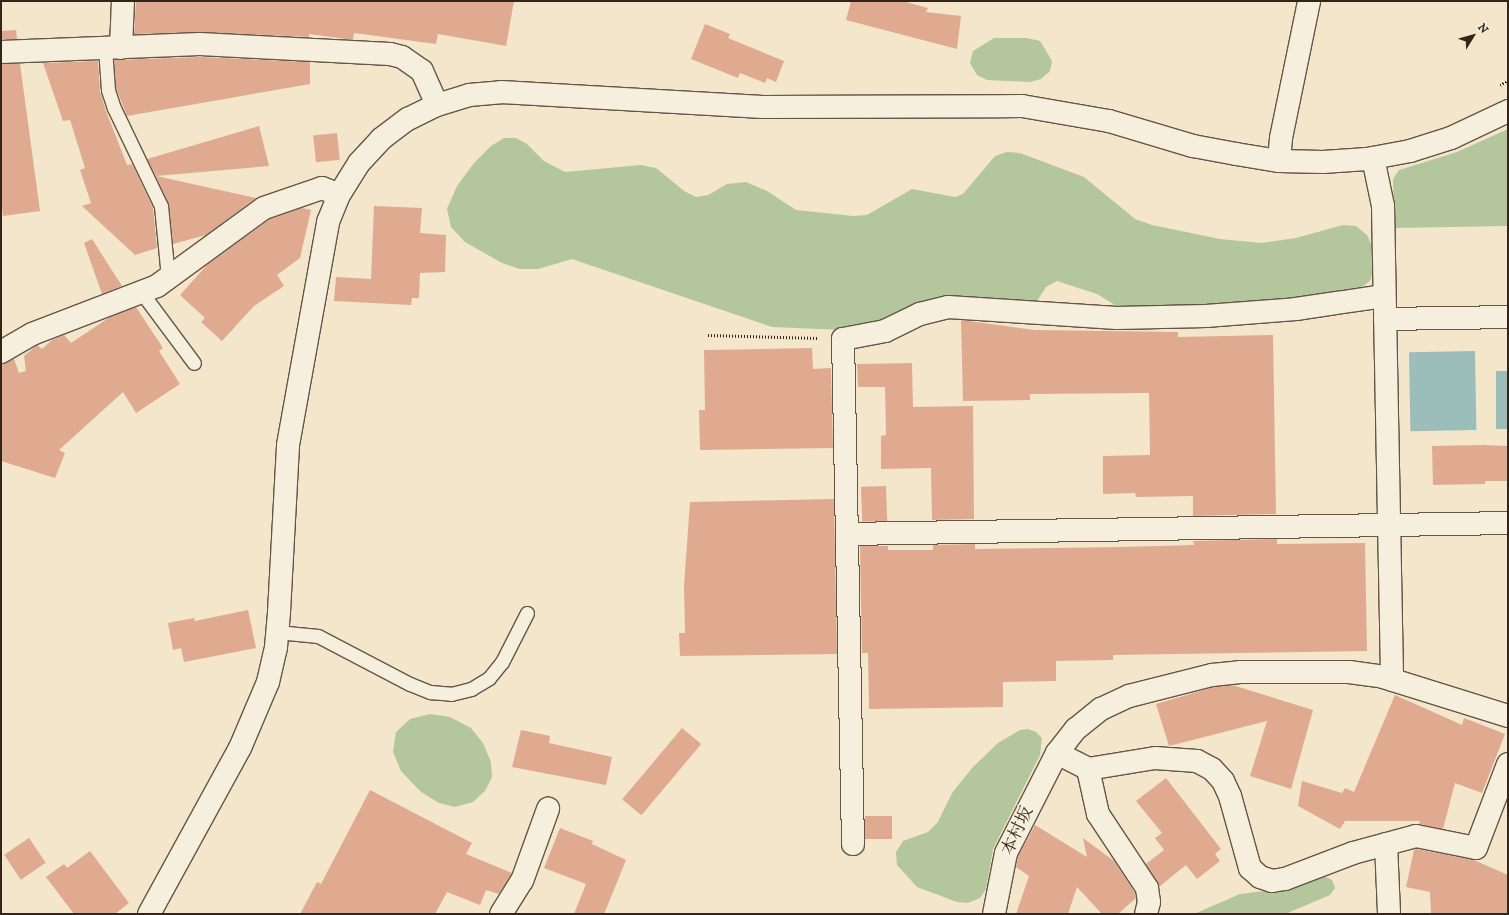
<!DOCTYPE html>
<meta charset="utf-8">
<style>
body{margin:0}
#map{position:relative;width:1509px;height:915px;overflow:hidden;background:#f3e6cb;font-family:"IM FELL DW Pica","Noto Serif JP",serif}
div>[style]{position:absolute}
.green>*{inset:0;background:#b4c69c}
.water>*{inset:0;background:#9cbebb;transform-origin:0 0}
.building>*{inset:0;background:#e0aa91;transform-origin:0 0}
.path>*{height:2.5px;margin-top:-1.25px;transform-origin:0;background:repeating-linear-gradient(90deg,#332619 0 1px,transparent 0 3px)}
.roads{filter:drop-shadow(1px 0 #635646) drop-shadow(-1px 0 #635646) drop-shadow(0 1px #635646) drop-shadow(0 -1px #635646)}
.lane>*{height:13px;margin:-6.5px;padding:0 6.5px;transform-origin:6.5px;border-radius:6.5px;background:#f7efdd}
.street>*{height:22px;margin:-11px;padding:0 11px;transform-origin:11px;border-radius:11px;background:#f7efdd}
.secondary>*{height:22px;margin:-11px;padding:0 11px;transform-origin:11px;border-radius:11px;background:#f7efdd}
span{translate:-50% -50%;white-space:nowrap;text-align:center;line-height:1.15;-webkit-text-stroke:3px #f7efdd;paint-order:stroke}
.street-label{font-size:17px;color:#332619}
.frame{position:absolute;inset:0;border:2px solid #332619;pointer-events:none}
.north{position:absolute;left:1453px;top:16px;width:40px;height:40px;-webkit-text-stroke:3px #f7efdd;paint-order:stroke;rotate:53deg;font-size:11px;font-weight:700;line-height:16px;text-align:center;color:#332619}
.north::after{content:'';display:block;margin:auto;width:14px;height:18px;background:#332619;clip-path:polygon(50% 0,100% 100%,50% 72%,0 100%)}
</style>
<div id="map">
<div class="green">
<i style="clip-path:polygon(994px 38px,1027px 38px,1040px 41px,1052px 61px,1050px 71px,1041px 79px,1030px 82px,987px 80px,977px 75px,970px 63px,973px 51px)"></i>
<i style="clip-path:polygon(1508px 129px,1508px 226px,1394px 228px,1393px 179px,1399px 170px,1457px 152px)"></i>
<i style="clip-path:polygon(504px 138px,516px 138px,527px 144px,544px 161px,565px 172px,641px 165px,656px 168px,684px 191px,696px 197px,708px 195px,727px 184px,746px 182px,767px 191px,796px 210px,853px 216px,867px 215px,912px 189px,955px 197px,963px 194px,995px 156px,1007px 152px,1020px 153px,1084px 177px,1135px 219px,1152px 225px,1220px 239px,1261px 243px,1296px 238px,1343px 225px,1356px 226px,1367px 235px,1373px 248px,1373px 272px,1370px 281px,1355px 292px,1294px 300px,1206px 307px,1118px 307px,1097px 294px,1057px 281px,1046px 287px,1035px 304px,882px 322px,843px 330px,772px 327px,572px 259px,538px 269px,520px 269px,502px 263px,465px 242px,451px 227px,447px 209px,457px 186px,474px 163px,491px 146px)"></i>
<i style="clip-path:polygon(430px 714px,450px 717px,471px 728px,483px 743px,491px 762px,492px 777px,485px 791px,473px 802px,455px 807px,439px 803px,421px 792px,401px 771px,393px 752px,396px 732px,410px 719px)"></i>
<i style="clip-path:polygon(1028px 729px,1036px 732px,1042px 738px,1040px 755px,993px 849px,986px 889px,980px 898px,968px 903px,957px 902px,917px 887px,897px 865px,896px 852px,903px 841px,928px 832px,938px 822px,952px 793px,973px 767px,998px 743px,1020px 730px)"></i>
<i style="clip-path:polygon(1324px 876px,1332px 880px,1335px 888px,1330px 895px,1285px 914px,1194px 914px,1240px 894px,1272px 890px)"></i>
</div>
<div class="water">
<i style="left:1475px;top:351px;width:79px;height:66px;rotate:89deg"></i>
<i style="left:1508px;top:371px;width:58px;height:12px;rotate:90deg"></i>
</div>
<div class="building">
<i style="clip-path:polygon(136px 1px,514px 1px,506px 46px,438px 34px,436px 44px,354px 33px,353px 40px,309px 34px,309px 37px,201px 32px,134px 34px)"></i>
<i style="clip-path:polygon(851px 1px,902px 1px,928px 8px,926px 12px,961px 16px,957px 49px,846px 20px)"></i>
<i style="clip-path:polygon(705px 24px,730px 34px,728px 38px,784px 61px,776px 82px,767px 78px,765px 83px,740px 73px,738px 78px,691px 59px)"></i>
<i style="clip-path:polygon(16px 30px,17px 39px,1px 39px,1px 31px)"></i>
<i style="clip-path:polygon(200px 57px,310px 62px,310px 84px,127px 116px,116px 88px,114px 60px)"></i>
<i style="clip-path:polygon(98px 61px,100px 91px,106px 111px,127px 165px,132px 164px,153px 208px,157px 248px,135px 255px,82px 206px,91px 203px,80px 170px,85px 168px,70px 120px,63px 121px,43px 63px)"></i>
<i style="clip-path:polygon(1px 64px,20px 64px,40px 211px,3px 216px,1px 199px)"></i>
<i style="clip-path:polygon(259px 126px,269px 166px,156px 176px,147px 159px)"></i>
<i style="left:337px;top:133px;width:27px;height:24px;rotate:84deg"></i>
<i style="clip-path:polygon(156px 176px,256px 198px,206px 235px,173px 244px,169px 205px)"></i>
<i style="clip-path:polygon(374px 206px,422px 208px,420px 233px,446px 235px,445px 272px,420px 273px,419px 298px,412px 298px,411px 305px,334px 301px,336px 277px,371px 279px)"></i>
<i style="clip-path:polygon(302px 208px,311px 210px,300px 258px,277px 275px,284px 286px,254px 306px,222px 341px,201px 322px,205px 318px,180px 295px,207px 265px,270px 219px)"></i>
<i style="clip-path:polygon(92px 239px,122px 286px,102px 294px,84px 243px)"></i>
<i style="clip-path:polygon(136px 307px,163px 348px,159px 351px,180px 384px,136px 413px,123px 392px,59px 450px,65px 453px,55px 478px,1px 461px,1px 364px,14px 359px,19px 373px,26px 371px,24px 356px,37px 345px,42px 349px,52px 340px,64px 335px,71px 343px,110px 317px)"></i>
<i style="clip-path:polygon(961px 320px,1035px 330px,1178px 332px,1178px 337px,1273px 335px,1276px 514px,1193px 516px,1193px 496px,1136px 497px,1135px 493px,1103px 494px,1103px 456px,1150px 455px,1149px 393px,1030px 394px,1030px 400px,963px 401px)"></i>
<i style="clip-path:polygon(812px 348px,813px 369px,831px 368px,833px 448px,700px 450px,699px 410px,705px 410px,704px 350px)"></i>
<i style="clip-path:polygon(912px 363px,913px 407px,973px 406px,974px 519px,932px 520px,931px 468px,881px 469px,881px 436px,886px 435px,885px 387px,858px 387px,857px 364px)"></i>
<i style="clip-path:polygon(1484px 445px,1508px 446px,1508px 481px,1485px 481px,1485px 484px,1433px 485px,1432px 446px)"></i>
<i style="left:886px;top:486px;width:35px;height:25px;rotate:88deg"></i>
<i style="clip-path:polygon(834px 499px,837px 654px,680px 656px,679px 633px,685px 633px,684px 586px,690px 502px)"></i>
<i style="clip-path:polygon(1277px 539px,1277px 544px,1365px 543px,1367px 651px,1113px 655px,1113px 660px,1056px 661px,1056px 681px,1003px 682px,1003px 707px,869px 709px,868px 653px,862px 653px,860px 546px,888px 546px,888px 550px,933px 550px,933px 545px,975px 544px,975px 549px,1120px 547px,1194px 545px,1193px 541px)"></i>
<i style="clip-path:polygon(248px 610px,256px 648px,184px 662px,181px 648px,173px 650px,168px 623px,194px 618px,195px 621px)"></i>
<i style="clip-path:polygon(1232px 685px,1313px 710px,1291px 789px,1250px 776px,1267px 721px,1169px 746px,1156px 704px,1214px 687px)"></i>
<i style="clip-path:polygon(1395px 695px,1462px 725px,1464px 718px,1505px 734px,1482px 793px,1455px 783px,1443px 829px,1419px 824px,1420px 821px,1345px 821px,1340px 829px,1298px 806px,1302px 781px,1342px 793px,1345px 788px,1354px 792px)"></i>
<i style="left:682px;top:728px;width:25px;height:93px;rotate:40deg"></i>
<i style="clip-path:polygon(521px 730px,550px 736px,549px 743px,612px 757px,606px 785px,512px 767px)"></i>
<i style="clip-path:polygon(1166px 778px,1221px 849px,1215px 854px,1220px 861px,1197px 879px,1186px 865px,1159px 887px,1146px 864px,1164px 850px,1155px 838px,1162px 833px,1136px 801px)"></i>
<i style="clip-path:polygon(370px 790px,472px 843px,466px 854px,512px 873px,499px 894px,486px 890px,480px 905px,447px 892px,435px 914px,300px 914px,317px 882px,321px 884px)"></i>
<i style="left:892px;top:816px;width:23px;height:27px;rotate:90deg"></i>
<i style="clip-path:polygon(1035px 825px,1087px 857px,1083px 838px,1114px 861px,1135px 893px,1136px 898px,1118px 914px,1102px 914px,1077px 887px,1068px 914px,1016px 914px,1029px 876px,1016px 867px,1018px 857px)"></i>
<i style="clip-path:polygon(560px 828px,593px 841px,592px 844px,626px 860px,604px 914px,574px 914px,586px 884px,544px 868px)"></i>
<i style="left:29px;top:838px;width:30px;height:30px;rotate:56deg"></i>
<i style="clip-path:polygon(1416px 849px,1474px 860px,1508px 875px,1508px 914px,1431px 914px,1430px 892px,1406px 887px,1414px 850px)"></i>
<i style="clip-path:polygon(90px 851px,129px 903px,115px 914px,74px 914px,46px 877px,64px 864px,67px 868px)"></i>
</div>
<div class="path">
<i style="left:1500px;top:85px;width:9px;rotate:-32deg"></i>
<i style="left:708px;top:335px;width:110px;rotate:1.6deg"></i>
</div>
<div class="roads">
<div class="lane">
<i style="left:105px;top:48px;width:42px;rotate:85.9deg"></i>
<i style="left:108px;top:90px;width:19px;rotate:72deg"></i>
<i style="left:114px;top:108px;width:109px;rotate:64.4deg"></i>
<i style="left:161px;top:206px;width:72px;rotate:84.4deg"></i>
<i style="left:142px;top:293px;width:87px;rotate:53.4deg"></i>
<i style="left:277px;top:632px;width:41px;rotate:5.6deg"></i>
<i style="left:318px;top:636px;width:104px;rotate:27.6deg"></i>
<i style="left:410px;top:684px;width:22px;rotate:22deg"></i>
<i style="left:430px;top:692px;width:21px;rotate:5deg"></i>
<i style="left:451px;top:694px;width:21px;rotate:-14deg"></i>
<i style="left:471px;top:689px;width:21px;rotate:-31deg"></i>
<i style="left:489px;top:678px;width:21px;rotate:-51deg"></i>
<i style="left:502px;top:662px;width:55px;rotate:-63deg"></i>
</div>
<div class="street">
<i style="left:121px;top:48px;width:47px;rotate:-87.6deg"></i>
<i style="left:1px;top:52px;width:199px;rotate:-2.3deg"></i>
<i style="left:200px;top:44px;width:190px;rotate:3deg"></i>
<i style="left:390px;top:54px;width:12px;rotate:14deg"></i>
<i style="left:402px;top:57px;width:24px;rotate:35deg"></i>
<i style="left:422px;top:71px;width:37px;rotate:66deg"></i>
<i style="left:1373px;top:158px;width:49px;rotate:78.2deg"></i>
<i style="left:1383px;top:206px;width:474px;rotate:88.9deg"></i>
<i style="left:1279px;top:161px;width:23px;rotate:-85deg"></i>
<i style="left:1281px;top:138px;width:140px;rotate:-78.4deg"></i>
<i style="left:1385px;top:319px;width:123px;rotate:-0.9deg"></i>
<i style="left:1px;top:352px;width:36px;rotate:-30deg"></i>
<i style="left:32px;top:334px;width:134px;rotate:-21deg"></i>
<i style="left:157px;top:286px;width:132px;rotate:-36.1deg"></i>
<i style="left:264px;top:208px;width:61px;rotate:-19deg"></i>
<i style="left:322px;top:188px;width:18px;rotate:22deg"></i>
<i style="left:847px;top:534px;width:661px;rotate:-0.95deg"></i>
<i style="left:1057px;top:753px;width:35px;rotate:27deg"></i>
<i style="left:1088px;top:769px;width:68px;rotate:-9.3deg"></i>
<i style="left:1155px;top:758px;width:42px;rotate:4.1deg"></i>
<i style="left:1197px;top:761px;width:17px;rotate:28deg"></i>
<i style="left:1212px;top:769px;width:16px;rotate:47deg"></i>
<i style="left:1223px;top:781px;width:17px;rotate:65deg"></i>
<i style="left:1230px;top:796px;width:75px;rotate:74.5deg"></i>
<i style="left:1250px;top:868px;width:13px;rotate:42deg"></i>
<i style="left:1260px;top:877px;width:13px;rotate:18deg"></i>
<i style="left:1272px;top:881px;width:13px;rotate:-9deg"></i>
<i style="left:1285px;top:879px;width:73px;rotate:-20.9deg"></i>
<i style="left:1353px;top:853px;width:65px;rotate:-15.1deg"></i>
<i style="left:1416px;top:836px;width:61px;rotate:11.3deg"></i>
<i style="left:1476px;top:848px;width:90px;rotate:-69.1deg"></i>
<i style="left:1088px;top:769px;width:46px;rotate:77.5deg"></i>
<i style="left:1098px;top:814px;width:89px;rotate:56.5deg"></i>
<i style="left:1147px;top:888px;width:14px;rotate:82deg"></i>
<i style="left:1149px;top:902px;width:12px;rotate:104deg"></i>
<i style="left:853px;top:844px;width:505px;rotate:-91.13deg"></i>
<i style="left:843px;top:339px;width:43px;rotate:-10.8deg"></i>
<i style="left:885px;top:331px;width:39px;rotate:-26deg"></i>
<i style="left:920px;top:314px;width:29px;rotate:-14deg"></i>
<i style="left:948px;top:307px;width:169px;rotate:3.7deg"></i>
<i style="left:1117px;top:318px;width:89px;rotate:-1.3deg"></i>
<i style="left:1206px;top:316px;width:90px;rotate:-4.4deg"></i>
<i style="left:1296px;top:309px;width:89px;rotate:-8.4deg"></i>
<i style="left:1386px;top:844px;width:70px;rotate:87.5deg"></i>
<i style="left:501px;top:914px;width:39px;rotate:-58deg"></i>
<i style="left:522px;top:881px;width:77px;rotate:-70.1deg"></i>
<i style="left:994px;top:914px;width:62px;rotate:-78.9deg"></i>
<i style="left:1006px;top:853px;width:112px;rotate:-63deg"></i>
<i style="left:1057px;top:753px;width:31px;rotate:-52deg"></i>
<i style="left:1076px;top:729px;width:32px;rotate:-39deg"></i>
<i style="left:1101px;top:709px;width:31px;rotate:-25deg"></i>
<i style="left:1129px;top:696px;width:86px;rotate:-14.2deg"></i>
<i style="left:1212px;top:675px;width:28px;rotate:-6deg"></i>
<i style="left:1240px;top:672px;width:109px"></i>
<i style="left:1349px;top:672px;width:34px;rotate:8deg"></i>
<i style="left:1383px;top:677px;width:131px;rotate:17.3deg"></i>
</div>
<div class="secondary">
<i style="left:149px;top:914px;width:189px;rotate:-61.3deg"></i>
<i style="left:240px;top:748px;width:72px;rotate:-67deg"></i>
<i style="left:268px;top:682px;width:36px;rotate:-77deg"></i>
<i style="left:276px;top:647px;width:35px;rotate:-85deg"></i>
<i style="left:279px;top:612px;width:167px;rotate:-86.9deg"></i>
<i style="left:288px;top:445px;width:227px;rotate:-79.8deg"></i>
<i style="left:328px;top:222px;width:29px;rotate:-68deg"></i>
<i style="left:339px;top:195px;width:38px;rotate:-58deg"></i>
<i style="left:359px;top:163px;width:33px;rotate:-47deg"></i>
<i style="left:381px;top:139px;width:34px;rotate:-37deg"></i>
<i style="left:408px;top:119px;width:32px;rotate:-26deg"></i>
<i style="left:437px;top:105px;width:34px;rotate:-17deg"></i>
<i style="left:469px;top:95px;width:32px;rotate:-5deg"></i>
<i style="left:501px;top:92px;width:262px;rotate:3.3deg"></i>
<i style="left:763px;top:107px;width:259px;rotate:-0.2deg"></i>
<i style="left:1022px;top:106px;width:88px;rotate:9.8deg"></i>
<i style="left:1109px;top:121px;width:88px;rotate:16.6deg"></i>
<i style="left:1193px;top:146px;width:44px;rotate:10.5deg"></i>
<i style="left:1236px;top:154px;width:44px;rotate:9.2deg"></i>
<i style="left:1279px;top:161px;width:44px;rotate:1.3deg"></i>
<i style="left:1323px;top:162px;width:44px;rotate:-3.9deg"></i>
<i style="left:1367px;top:159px;width:44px;rotate:-10.5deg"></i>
<i style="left:1410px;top:151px;width:43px;rotate:-17.6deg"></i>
<i style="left:1451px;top:138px;width:63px;rotate:-25.3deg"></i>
</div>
</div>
<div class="street-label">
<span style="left:1018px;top:831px;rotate:-65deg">本村坂</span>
</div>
<div class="frame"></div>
<div class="north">N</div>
</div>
